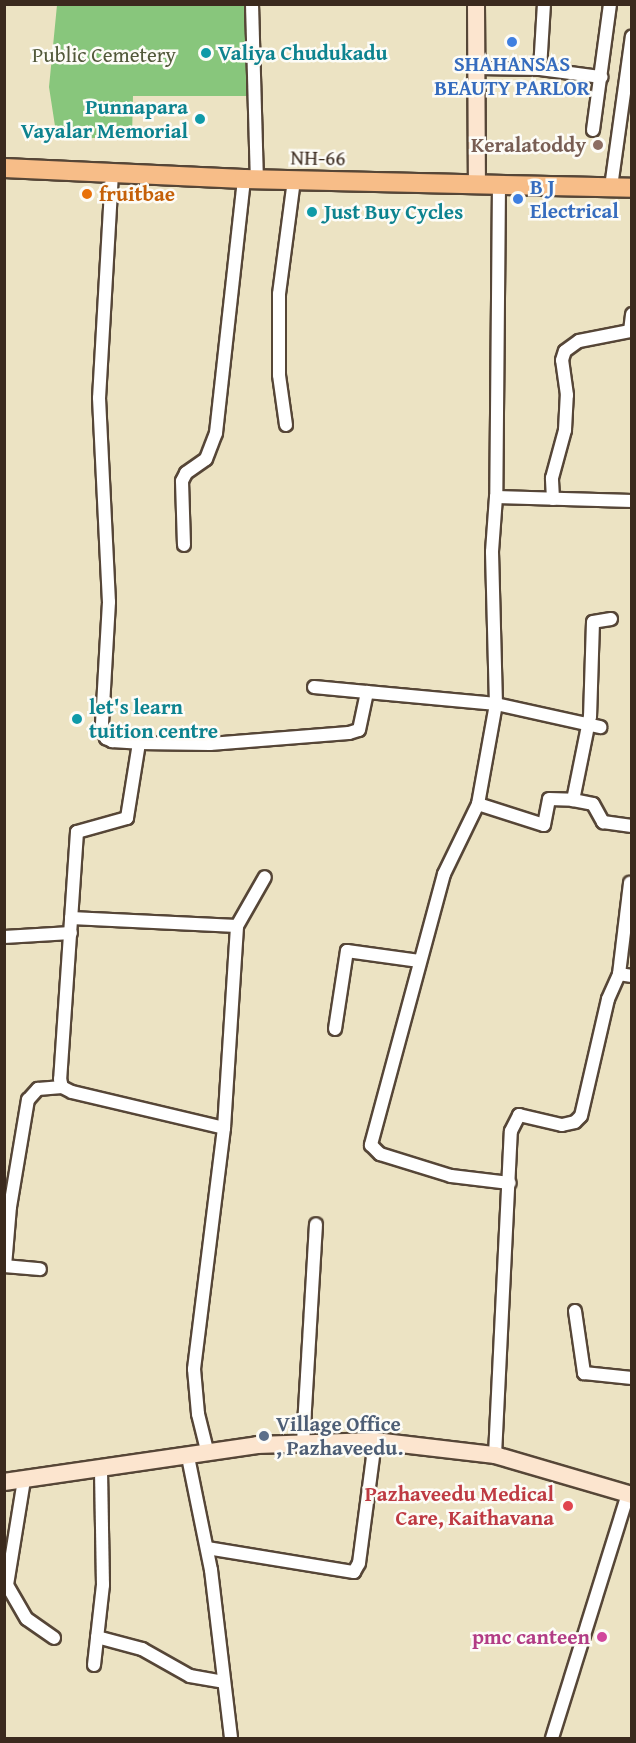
<!DOCTYPE html>
<style>
body{margin:0}
#map{position:relative;width:636px;height:1743px;overflow:hidden;background:#ece3c3;font-family:"Gentium Book Plus",serif}
div>[style]{position:absolute}
.green>*{inset:0;background:#88c67c}
.roads{filter:drop-shadow(2px 0 #564637) drop-shadow(-2px 0 #564637) drop-shadow(0 2px #564637) drop-shadow(0 -2px #564637)}
.street>*{height:12px;margin:-6px;padding:0 6px;transform-origin:6px;border-radius:6px;background:#fff}
.secondary>*{height:16px;margin:-8px;padding:0 8px;transform-origin:8px;border-radius:8px;background:#fce5cf}
.primary>*{height:18px;margin:-9px;padding:0 9px;transform-origin:9px;border-radius:9px;background:#f7bd88}
.dots>*{width:16px;height:16px;translate:-50% -50%;box-sizing:border-box;border:3px solid #fdfcf7;border-radius:50%}
span{translate:-50% -50%;white-space:nowrap;text-align:center;line-height:1.15;-webkit-text-stroke:5px #fdfcf7;paint-order:stroke}
.culture-label{font-size:21px;color:#0d838f;font-weight:700}
.left{translate:0 -50%;text-align:left}
.right{translate:-100% -50%;text-align:right}
.park-label{font-size:21px;color:#52593a}
.shop-label{font-size:21px;color:#366cbe;font-weight:700}
.education-label{font-size:21px;color:#785e54;font-weight:700}
.street-label{font-size:21px;color:#3b2a1e}
.food-label{font-size:21px;color:#c56008;font-weight:700}
.service-label{font-size:21px;color:#4e5e75;font-weight:700}
.health-label{font-size:21px;color:#be3a42;font-weight:700}
.hotel-label{font-size:21px;color:#b23c85;font-weight:700}
.frame{position:absolute;inset:0;border:6px solid #3b2a1e;pointer-events:none}
</style>
<div id="map">
<div class="green">
<i style="clip-path:polygon(57px 5px,249px 5px,251px 96px,133px 96px,132px 137px,57px 139px,49px 87px)"></i>
</div>
<div class="roads">
<div class="street">
<i style="left:252px;top:4px;width:175px;rotate:88.4deg"></i>
<i style="left:478px;top:68px;width:62px;rotate:0.9deg"></i>
<i style="left:540px;top:69px;width:62px;rotate:7.5deg"></i>
<i style="left:540px;top:69px;width:65px;rotate:-86.5deg"></i>
<i style="left:593px;top:130px;width:127px;rotate:-82.3deg"></i>
<i style="left:112px;top:173px;width:225px;rotate:93.3deg"></i>
<i style="left:99px;top:398px;width:204px;rotate:87.2deg"></i>
<i style="left:109px;top:602px;width:123px;rotate:93.3deg"></i>
<i style="left:102px;top:725px;width:14px;rotate:73deg"></i>
<i style="left:106px;top:738px;width:7px;rotate:27deg"></i>
<i style="left:112px;top:741px;width:27px;rotate:4deg"></i>
<i style="left:139px;top:743px;width:76px;rotate:99.1deg"></i>
<i style="left:127px;top:818px;width:52px;rotate:164.4deg"></i>
<i style="left:77px;top:832px;width:248px;rotate:93.9deg"></i>
<i style="left:60px;top:1079px;width:8px;rotate:76deg"></i>
<i style="left:62px;top:1087px;width:11px;rotate:27deg"></i>
<i style="left:72px;top:1092px;width:156px;rotate:13.3deg"></i>
<i style="left:224px;top:1128px;width:243px;rotate:97.1deg"></i>
<i style="left:194px;top:1369px;width:45px;rotate:84.9deg"></i>
<i style="left:198px;top:1414px;width:41px;rotate:76deg"></i>
<i style="left:499px;top:184px;width:313px;rotate:90.5deg"></i>
<i style="left:496px;top:497px;width:55px;rotate:94.2deg"></i>
<i style="left:492px;top:552px;width:152px;rotate:88.5deg"></i>
<i style="left:496px;top:704px;width:102px;rotate:100.2deg"></i>
<i style="left:478px;top:804px;width:78px;rotate:115.9deg"></i>
<i style="left:444px;top:874px;width:281px;rotate:105.1deg"></i>
<i style="left:371px;top:1145px;width:13px;rotate:45deg"></i>
<i style="left:380px;top:1154px;width:74px;rotate:17.2deg"></i>
<i style="left:451px;top:1176px;width:59px;rotate:6.8deg"></i>
<i style="left:611px;top:187px;width:152px;rotate:-82.1deg"></i>
<i style="left:286px;top:425px;width:50px;rotate:-98deg"></i>
<i style="left:279px;top:375px;width:81px;rotate:-90deg"></i>
<i style="left:279px;top:294px;width:115px;rotate:-82.5deg"></i>
<i style="left:496px;top:497px;width:136px;rotate:1.7deg"></i>
<i style="left:553px;top:499px;width:21px;rotate:-93deg"></i>
<i style="left:552px;top:478px;width:50px;rotate:-74.8deg"></i>
<i style="left:565px;top:430px;width:35px;rotate:-87deg"></i>
<i style="left:567px;top:395px;width:35px;rotate:-98deg"></i>
<i style="left:562px;top:360px;width:9px;rotate:-72deg"></i>
<i style="left:565px;top:351px;width:17px;rotate:-36deg"></i>
<i style="left:579px;top:341px;width:52px;rotate:-11.1deg"></i>
<i style="left:630px;top:331px;width:17px;rotate:-83deg"></i>
<i style="left:184px;top:545px;width:64px;rotate:-91.8deg"></i>
<i style="left:182px;top:481px;width:9px;rotate:-63deg"></i>
<i style="left:186px;top:473px;width:24px;rotate:-35deg"></i>
<i style="left:206px;top:459px;width:28px;rotate:-69deg"></i>
<i style="left:216px;top:433px;width:256px;rotate:-83.7deg"></i>
<i style="left:611px;top:619px;width:18px;rotate:171deg"></i>
<i style="left:593px;top:622px;width:94px;rotate:91.8deg"></i>
<i style="left:590px;top:716px;width:86px;rotate:101.4deg"></i>
<i style="left:573px;top:800px;width:20px;rotate:11deg"></i>
<i style="left:593px;top:804px;width:21px;rotate:61deg"></i>
<i style="left:603px;top:822px;width:29px;rotate:8deg"></i>
<i style="left:314px;top:687px;width:53px;rotate:5.4deg"></i>
<i style="left:139px;top:743px;width:71px;rotate:0.8deg"></i>
<i style="left:210px;top:744px;width:139px;rotate:-4.5deg"></i>
<i style="left:349px;top:733px;width:10px;rotate:-17deg"></i>
<i style="left:359px;top:730px;width:39px;rotate:-78deg"></i>
<i style="left:367px;top:692px;width:130px;rotate:5.3deg"></i>
<i style="left:496px;top:704px;width:107px;rotate:12.5deg"></i>
<i style="left:478px;top:804px;width:69px;rotate:17.7deg"></i>
<i style="left:544px;top:825px;width:26px;rotate:-79deg"></i>
<i style="left:549px;top:799px;width:24px;rotate:2deg"></i>
<i style="left:71px;top:918px;width:166px;rotate:2.8deg"></i>
<i style="left:4px;top:937px;width:67px;rotate:-3.4deg"></i>
<i style="left:619px;top:974px;width:13px;rotate:9deg"></i>
<i style="left:335px;top:1029px;width:79px;rotate:-81.3deg"></i>
<i style="left:347px;top:951px;width:73px;rotate:7.9deg"></i>
<i style="left:224px;top:1128px;width:202px;rotate:-86.3deg"></i>
<i style="left:237px;top:926px;width:56px;rotate:-60.3deg"></i>
<i style="left:4px;top:1266px;width:36px;rotate:5deg"></i>
<i style="left:5px;top:1266px;width:59px;rotate:-85.2deg"></i>
<i style="left:10px;top:1207px;width:109px;rotate:-80.5deg"></i>
<i style="left:28px;top:1100px;width:15px;rotate:-48deg"></i>
<i style="left:38px;top:1089px;width:24px;rotate:-5deg"></i>
<i style="left:575px;top:1311px;width:63px;rotate:81.7deg"></i>
<i style="left:584px;top:1373px;width:48px;rotate:5.9deg"></i>
<i style="left:303px;top:1443px;width:219px;rotate:-86.6deg"></i>
<i style="left:495px;top:1455px;width:324px;rotate:-87.2deg"></i>
<i style="left:511px;top:1131px;width:18px;rotate:-63deg"></i>
<i style="left:519px;top:1115px;width:44px;rotate:13.1deg"></i>
<i style="left:562px;top:1125px;width:13px;rotate:-13deg"></i>
<i style="left:575px;top:1122px;width:8px;rotate:-45deg"></i>
<i style="left:581px;top:1116px;width:120px;rotate:-77deg"></i>
<i style="left:608px;top:999px;width:27px;rotate:-66deg"></i>
<i style="left:619px;top:974px;width:92px;rotate:-83.1deg"></i>
<i style="left:188px;top:1457px;width:115px;rotate:78.5deg"></i>
<i style="left:211px;top:1570px;width:169px;rotate:83.2deg"></i>
<i style="left:24px;top:1480px;width:106px;rotate:99.2deg"></i>
<i style="left:7px;top:1585px;width:39px;rotate:60deg"></i>
<i style="left:27px;top:1619px;width:33px;rotate:35deg"></i>
<i style="left:207px;top:1548px;width:149px;rotate:9.3deg"></i>
<i style="left:354px;top:1572px;width:10px;rotate:-61deg"></i>
<i style="left:359px;top:1563px;width:123px;rotate:-82.5deg"></i>
<i style="left:97px;top:1637px;width:47px;rotate:14.9deg"></i>
<i style="left:142px;top:1649px;width:55px;rotate:29.4deg"></i>
<i style="left:190px;top:1676px;width:34px;rotate:10deg"></i>
<i style="left:94px;top:1665px;width:81px;rotate:-83.6deg"></i>
<i style="left:103px;top:1585px;width:114px;rotate:-91deg"></i>
<i style="left:552px;top:1738px;width:256px;rotate:-72.7deg"></i>
</div>
<div class="secondary">
<i style="left:476px;top:4px;width:180px;rotate:89.7deg"></i>
<i style="left:4px;top:1482px;width:256px;rotate:-8.3deg"></i>
<i style="left:257px;top:1445px;width:118px;rotate:-1.9deg"></i>
<i style="left:375px;top:1441px;width:121px;rotate:6.7deg"></i>
<i style="left:495px;top:1455px;width:143px;rotate:16.3deg"></i>
</div>
<div class="primary">
<i style="left:4px;top:168px;width:240px;rotate:2.6deg"></i>
<i style="left:244px;top:179px;width:388px;rotate:1.3deg"></i>
</div>
</div>
<div class="dots">
<i style="left:512px;top:42px;background:#3f7fe0"></i>
<i style="left:206px;top:53px;background:#0f9aa8"></i>
<i style="left:200px;top:119px;background:#0f9aa8"></i>
<i style="left:598px;top:145px;background:#8d6e63"></i>
<i style="left:87px;top:194px;background:#e8710a"></i>
<i style="left:518px;top:199px;background:#3f7fe0"></i>
<i style="left:312px;top:212px;background:#0f9aa8"></i>
<i style="left:77px;top:719px;background:#0f9aa8"></i>
<i style="left:264px;top:1436px;background:#5c6f8a"></i>
<i style="left:568px;top:1506px;background:#e0444e"></i>
<i style="left:602px;top:1637px;background:#d1479c"></i>
</div>
<div class="culture-label">
<span class="left" style="left:218px;top:53px">Valiya Chudukadu</span>
<span class="right" style="left:188px;top:119px">Punnapara<br>Vayalar Memorial</span>
<span class="left" style="left:324px;top:212px">Just Buy Cycles</span>
<span class="left" style="left:89px;top:719px">let's learn<br>tuition centre</span>
</div>
<div class="park-label">
<span style="left:104px;top:55px">Public Cemetery</span>
</div>
<div class="shop-label">
<span style="left:512px;top:76px">SHAHANSAS<br>BEAUTY PARLOR</span>
<span class="left" style="left:530px;top:199px">B J<br>Electrical</span>
</div>
<div class="education-label">
<span class="right" style="left:586px;top:145px">Keralatoddy</span>
</div>
<div class="street-label">
<span style="left:318px;top:158px;rotate:1deg">NH-66</span>
</div>
<div class="food-label">
<span class="left" style="left:99px;top:194px">fruitbae</span>
</div>
<div class="service-label">
<span class="left" style="left:276px;top:1436px">Village Office<br>, Pazhaveedu.</span>
</div>
<div class="health-label">
<span class="right" style="left:554px;top:1506px">Pazhaveedu Medical<br>Care, Kaithavana</span>
</div>
<div class="hotel-label">
<span class="right" style="left:590px;top:1637px">pmc canteen</span>
</div>
<div class="frame"></div>
</div>
